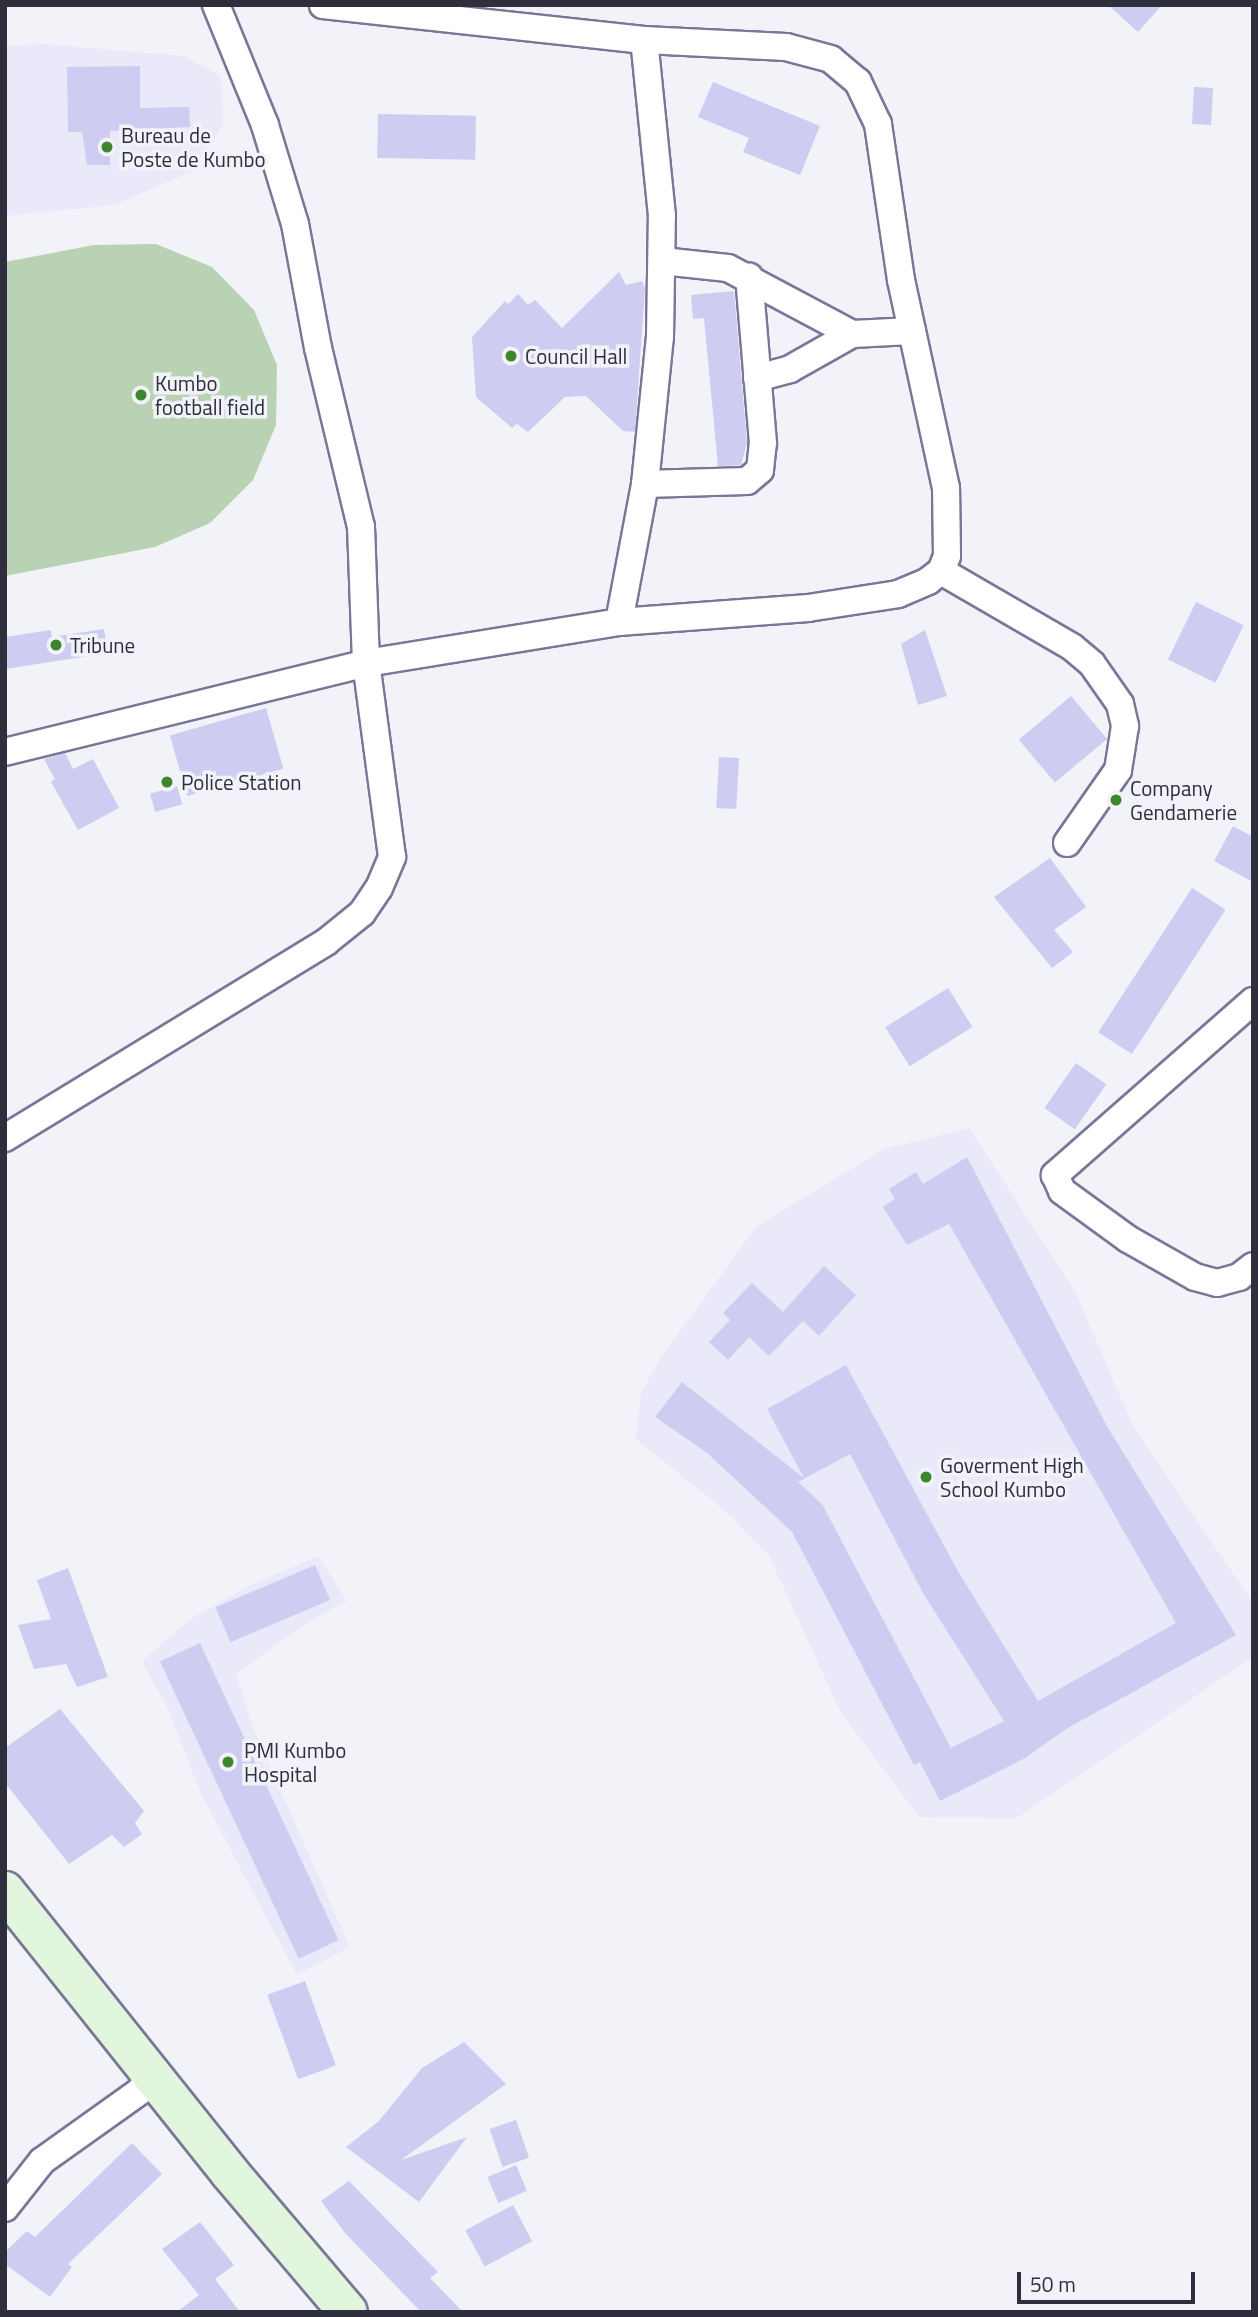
<!DOCTYPE html>
<style>
body{margin:0}
#map{position:relative;width:1258px;height:2317px;overflow:hidden;background:#f2f2f9;font-family:"Titillium Web",sans-serif}
div>[style]{position:absolute}
.built>*{inset:0;background:#e9e9fa}
.green>*{inset:0;background:#b9d2b3}
.building>*{inset:0;background:#ceccf1;transform-origin:0 0}
.roads{filter:drop-shadow(2px 0 #797797) drop-shadow(-2px 0 #797797) drop-shadow(0 2px #797797) drop-shadow(0 -2px #797797)}
.street>*{height:26px;margin:-13px;padding:0 13px;transform-origin:13px;border-radius:13px;background:#fff}
.secondary>*{height:38px;margin:-19px;padding:0 19px;transform-origin:19px;border-radius:19px;background:#e1f6dc}
.dots>*{width:19px;height:19px;translate:-50% -50%;box-sizing:border-box;border:4px solid #f2f2f9;border-radius:50%}
span{translate:-50% -50%;white-space:nowrap;text-align:center;line-height:1.15;-webkit-text-stroke:7px #f2f2f9;paint-order:stroke}
.poi-label{font-size:21px;color:#2f2e3c}
.left{translate:0 -50%;text-align:left}
.frame{position:absolute;inset:0;border:7px solid #2f2e3c;pointer-events:none}
.scale{position:absolute;left:1017px;top:2272px;width:178px;height:32px;box-sizing:border-box;border:4px solid #2f2e3c;border-top:0;padding-left:9px;font-size:21px;line-height:24px;white-space:nowrap;color:#2f2e3c;-webkit-text-stroke:5px #f2f2f9;paint-order:stroke}
</style>
<div id="map">
<div class="built">
<i style="clip-path:polygon(44px 44px,184px 56px,221px 76px,223px 124px,195px 170px,114px 205px,5px 216px,5px 46px)"></i>
<i style="clip-path:polygon(969px 1128px,1075px 1291px,1132px 1424px,1253px 1603px,1253px 1657px,1017px 1818px,919px 1817px,841px 1713px,769px 1556px,731px 1516px,636px 1439px,641px 1393px,661px 1357px,756px 1227px,884px 1149px)"></i>
<i style="clip-path:polygon(318px 1556px,347px 1601px,308px 1622px,236px 1674px,255px 1733px,350px 1947px,297px 1975px,200px 1792px,169px 1711px,142px 1661px,192px 1618px,249px 1586px)"></i>
</div>
<div class="green">
<i style="clip-path:polygon(156px 244px,212px 267px,254px 310px,277px 365px,276px 425px,253px 480px,210px 523px,155px 547px,5px 576px,5px 262px,94px 245px)"></i>
</div>
<div class="building">
<i style="clip-path:polygon(1108px 5px,1162px 5px,1138px 32px)"></i>
<i style="clip-path:polygon(140px 66px,140px 108px,189px 107px,190px 127px,110px 131px,110px 165px,87px 165px,82px 132px,68px 132px,67px 67px)"></i>
<i style="clip-path:polygon(713px 82px,820px 126px,800px 175px,743px 152px,749px 138px,698px 117px)"></i>
<i style="left:1194px;top:87px;width:19px;height:37px;rotate:3deg"></i>
<i style="left:378px;top:114px;width:98px;height:44px;rotate:1deg"></i>
<i style="clip-path:polygon(619px 272px,626px 285px,642px 281px,645px 288px,635px 432px,623px 431px,586px 396px,565px 397px,528px 432px,517px 424px,512px 428px,476px 397px,472px 337px,505px 301px,508px 304px,518px 294px,528px 305px,535px 300px,562px 328px)"></i>
<i style="clip-path:polygon(734px 291px,747px 443px,741px 465px,718px 466px,704px 318px,693px 319px,691px 295px)"></i>
<i style="left:1196px;top:602px;width:53px;height:64px;rotate:26deg"></i>
<i style="clip-path:polygon(104px 629px,108px 653px,5px 669px,5px 637px,51px 630px,52px 637px)"></i>
<i style="clip-path:polygon(925px 630px,947px 696px,918px 705px,901px 644px)"></i>
<i style="left:1071px;top:696px;width:56px;height:68px;rotate:50deg"></i>
<i style="left:266px;top:708px;width:63px;height:100px;rotate:74deg"></i>
<i style="clip-path:polygon(65px 753px,73px 769px,93px 759px,119px 808px,78px 830px,51px 782px,55px 779px,44px 759px)"></i>
<i style="left:719px;top:757px;width:20px;height:51px;rotate:3deg"></i>
<i style="left:177px;top:786px;width:19px;height:28px;rotate:74deg"></i>
<i style="clip-path:polygon(1233px 826px,1253px 837px,1253px 882px,1214px 861px)"></i>
<i style="clip-path:polygon(1050px 858px,1086px 907px,1054px 930px,1073px 952px,1052px 968px,994px 897px)"></i>
<i style="left:1192px;top:888px;width:40px;height:172px;rotate:33deg"></i>
<i style="left:948px;top:988px;width:46px;height:74px;rotate:58deg"></i>
<i style="left:1076px;top:1063px;width:37px;height:55px;rotate:35deg"></i>
<i style="clip-path:polygon(evenodd,967px 1157px,1108px 1428px,1236px 1635px,1066px 1729px,1025px 1758px,940px 1801px,920px 1762px,914px 1765px,792px 1532px,706px 1452px,655px 1417px,682px 1382px,804px 1478px,767px 1409px,846px 1365px,959px 1573px,1038px 1701px,1176px 1623px,949px 1224px,907px 1245px,883px 1207px,895px 1199px,889px 1189px,916px 1172px,923px 1184px,967px 1157px,850px 1454px,923px 1593px,1004px 1721px,951px 1748px,822px 1504px,798px 1482px,850px 1454px)"></i>
<i style="clip-path:polygon(824px 1266px,856px 1295px,819px 1336px,803px 1321px,769px 1356px,749px 1337px,728px 1360px,709px 1342px,730px 1320px,723px 1313px,752px 1283px,783px 1312px)"></i>
<i style="left:315px;top:1565px;width:38px;height:108px;rotate:67deg"></i>
<i style="clip-path:polygon(68px 1568px,108px 1677px,77px 1687px,66px 1664px,34px 1669px,18px 1625px,51px 1619px,37px 1580px)"></i>
<i style="left:200px;top:1643px;width:328px;height:44px;rotate:65deg"></i>
<i style="clip-path:polygon(60px 1709px,144px 1811px,135px 1823px,142px 1834px,124px 1847px,112px 1835px,69px 1864px,5px 1783px,5px 1748px)"></i>
<i style="left:305px;top:1981px;width:90px;height:40px;rotate:70deg"></i>
<i style="clip-path:polygon(464px 2042px,506px 2084px,401px 2160px,467px 2137px,419px 2202px,346px 2147px,379px 2121px,422px 2068px)"></i>
<i style="left:516px;top:2120px;width:40px;height:28px;rotate:71deg"></i>
<i style="clip-path:polygon(132px 2143px,162px 2174px,68px 2264px,72px 2267px,50px 2297px,5px 2264px,5px 2252px,27px 2231px,35px 2237px)"></i>
<i style="left:516px;top:2165px;width:28px;height:31px;rotate:67deg"></i>
<i style="clip-path:polygon(349px 2181px,438px 2272px,430px 2278px,463px 2312px,421px 2312px,345px 2233px,321px 2201px)"></i>
<i style="left:513px;top:2205px;width:41px;height:54px;rotate:62deg"></i>
<i style="clip-path:polygon(200px 2222px,234px 2265px,215px 2279px,240px 2312px,177px 2312px,199px 2295px,162px 2249px)"></i>
</div>
<div class="roads">
<div class="street">
<i style="left:662px;top:261px;width:66px;rotate:6.1deg"></i>
<i style="left:728px;top:268px;width:140px;rotate:28deg"></i>
<i style="left:852px;top:334px;width:60px;rotate:-2.9deg"></i>
<i style="left:757px;top:378px;width:34px;rotate:-15deg"></i>
<i style="left:790px;top:369px;width:71px;rotate:-29.4deg"></i>
<i style="left:645px;top:484px;width:102px;rotate:-1.7deg"></i>
<i style="left:747px;top:481px;width:17px;rotate:-40deg"></i>
<i style="left:760px;top:470px;width:27px;rotate:-84deg"></i>
<i style="left:763px;top:443px;width:167px;rotate:-94.8deg"></i>
<i style="left:941px;top:571px;width:151px;rotate:30.1deg"></i>
<i style="left:1072px;top:647px;width:26px;rotate:40deg"></i>
<i style="left:1092px;top:664px;width:49px;rotate:55deg"></i>
<i style="left:1120px;top:704px;width:23px;rotate:77deg"></i>
<i style="left:1125px;top:726px;width:45px;rotate:99deg"></i>
<i style="left:1118px;top:770px;width:89px;rotate:124.9deg"></i>
<i style="left:619px;top:622px;width:140px;rotate:-79.3deg"></i>
<i style="left:645px;top:484px;width:148px;rotate:-84.2deg"></i>
<i style="left:660px;top:337px;width:121px;rotate:-89.1deg"></i>
<i style="left:662px;top:216px;width:177px;rotate:-95.8deg"></i>
<i style="left:5px;top:752px;width:372px;rotate:-13.8deg"></i>
<i style="left:366px;top:663px;width:256px;rotate:-9.2deg"></i>
<i style="left:619px;top:622px;width:190px;rotate:-4.2deg"></i>
<i style="left:808px;top:608px;width:91px;rotate:-8.8deg"></i>
<i style="left:898px;top:594px;width:33px;rotate:-23deg"></i>
<i style="left:928px;top:581px;width:16px;rotate:-38deg"></i>
<i style="left:941px;top:571px;width:16px;rotate:-68deg"></i>
<i style="left:947px;top:556px;width:68px;rotate:-90.8deg"></i>
<i style="left:946px;top:488px;width:213px;rotate:-102.2deg"></i>
<i style="left:901px;top:280px;width:158px;rotate:-98.4deg"></i>
<i style="left:878px;top:124px;width:47px;rotate:-115.5deg"></i>
<i style="left:858px;top:82px;width:35px;rotate:-140deg"></i>
<i style="left:831px;top:59px;width:47px;rotate:-165.1deg"></i>
<i style="left:786px;top:47px;width:142px;rotate:-177.2deg"></i>
<i style="left:644px;top:40px;width:323px;rotate:-173.8deg"></i>
<i style="left:1253px;top:1001px;width:264px;rotate:138.7deg"></i>
<i style="left:1055px;top:1175px;width:17px;rotate:66deg"></i>
<i style="left:1062px;top:1191px;width:82px;rotate:36deg"></i>
<i style="left:1128px;top:1239px;width:77px;rotate:29.6deg"></i>
<i style="left:1195px;top:1277px;width:23px;rotate:15deg"></i>
<i style="left:1217px;top:1283px;width:23px;rotate:-15deg"></i>
<i style="left:1239px;top:1277px;width:18px;rotate:-38deg"></i>
<i style="left:5px;top:1138px;width:376px;rotate:-31.4deg"></i>
<i style="left:326px;top:942px;width:46px;rotate:-38.9deg"></i>
<i style="left:362px;top:913px;width:30px;rotate:-56deg"></i>
<i style="left:379px;top:888px;width:34px;rotate:-67deg"></i>
<i style="left:392px;top:857px;width:196px;rotate:-97.6deg"></i>
<i style="left:366px;top:663px;width:136px;rotate:-92.1deg"></i>
<i style="left:361px;top:527px;width:184px;rotate:-103.5deg"></i>
<i style="left:318px;top:348px;width:126px;rotate:-100.5deg"></i>
<i style="left:295px;top:224px;width:103px;rotate:-106.9deg"></i>
<i style="left:265px;top:125px;width:130px;rotate:-112.2deg"></i>
<i style="left:5px;top:2208px;width:60px;rotate:-51.8deg"></i>
<i style="left:42px;top:2161px;width:120px;rotate:-35.5deg"></i>
<i style="left:140px;top:2091px;width:18px;rotate:-56deg"></i>
</div>
<div class="secondary">
<i style="left:5px;top:1891px;width:361px;rotate:51.4deg"></i>
<i style="left:230px;top:2173px;width:182px;rotate:49.7deg"></i>
</div>
</div>
<div class="dots">
<i style="left:107px;top:147px;background:#3e862c"></i>
<i style="left:511px;top:356px;background:#3e862c"></i>
<i style="left:141px;top:395px;background:#3e862c"></i>
<i style="left:56px;top:645px;background:#3e862c"></i>
<i style="left:167px;top:782px;background:#3e862c"></i>
<i style="left:1116px;top:800px;background:#3e862c"></i>
<i style="left:926px;top:1477px;background:#3e862c"></i>
<i style="left:228px;top:1762px;background:#3e862c"></i>
</div>
<div class="poi-label">
<span class="left" style="left:121px;top:147px">Bureau de<br>Poste de Kumbo</span>
<span class="left" style="left:525px;top:356px">Council Hall</span>
<span class="left" style="left:155px;top:395px">Kumbo<br>football field</span>
<span class="left" style="left:70px;top:645px">Tribune</span>
<span class="left" style="left:181px;top:782px">Police Station</span>
<span class="left" style="left:1130px;top:800px">Company<br>Gendamerie</span>
<span class="left" style="left:940px;top:1477px">Goverment High<br>School Kumbo</span>
<span class="left" style="left:244px;top:1762px">PMI Kumbo<br>Hospital</span>
</div>
<div class="frame"></div>
<div class="scale">50 m</div>
</div>
